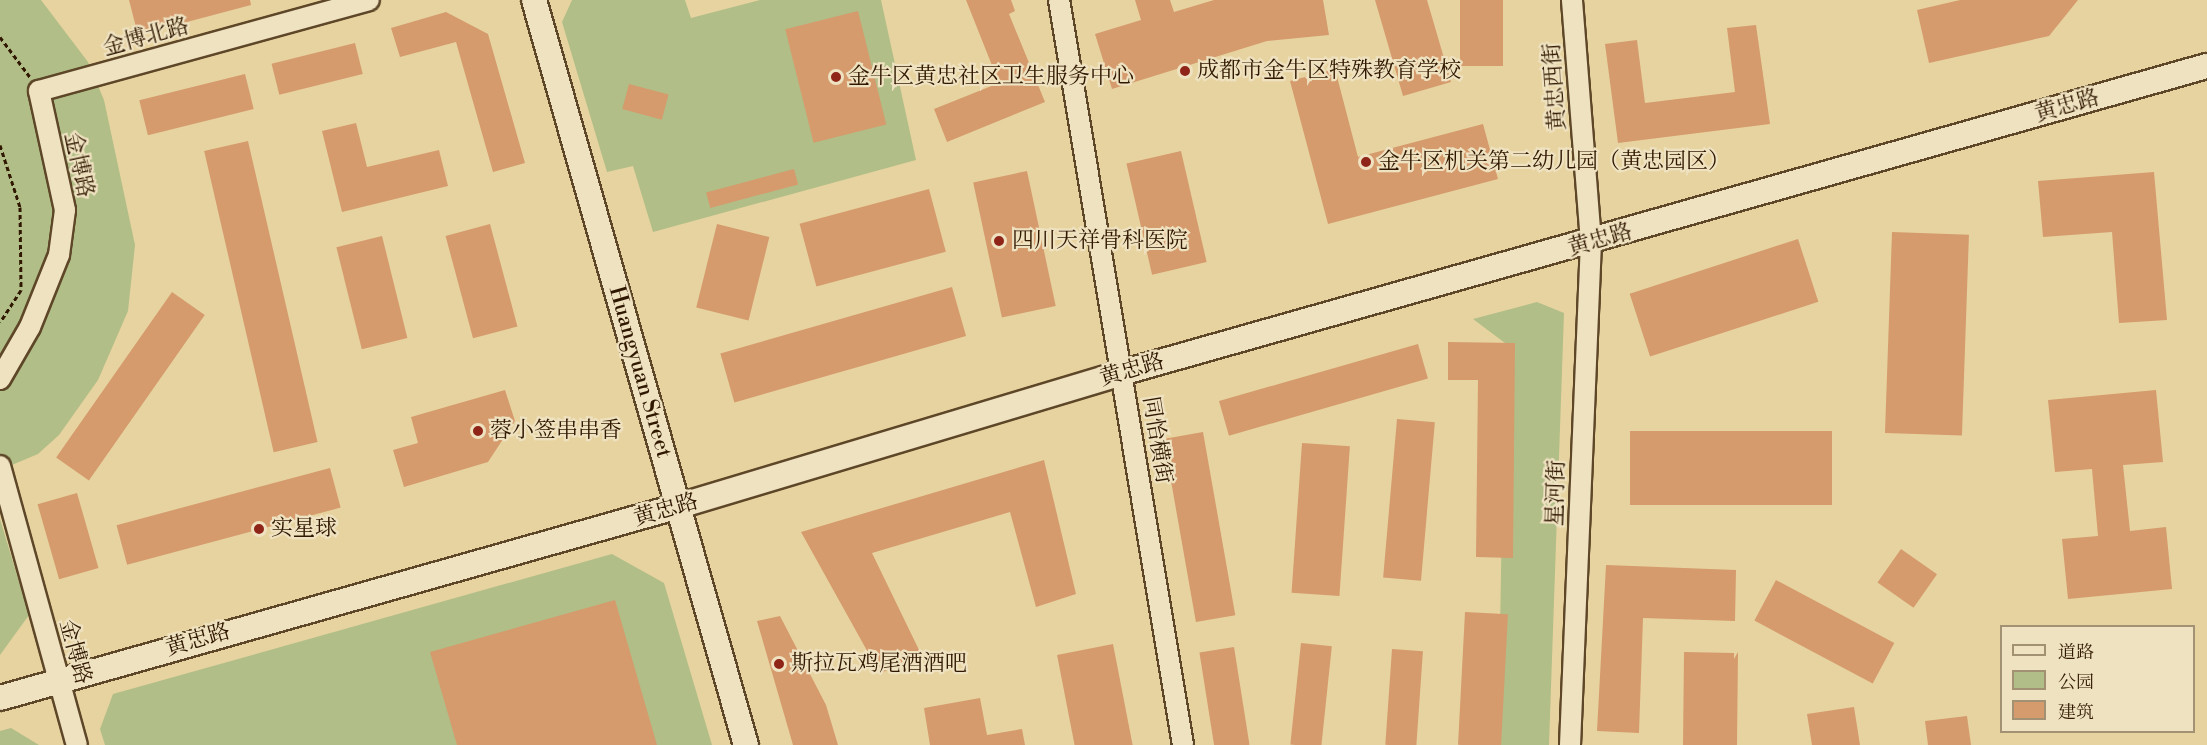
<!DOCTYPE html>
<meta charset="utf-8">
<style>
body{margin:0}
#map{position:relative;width:2207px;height:745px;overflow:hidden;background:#e7d3a0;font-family:"Libre Bodoni","Noto Serif SC",serif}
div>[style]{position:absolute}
.green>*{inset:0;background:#b1be87}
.building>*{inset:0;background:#d59b6d;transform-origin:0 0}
.path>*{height:3px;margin-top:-1.5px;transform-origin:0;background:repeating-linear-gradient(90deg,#301800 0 4.5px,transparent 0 7.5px)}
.roads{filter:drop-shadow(2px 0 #5e4728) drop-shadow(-2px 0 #5e4728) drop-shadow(0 2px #5e4728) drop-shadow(0 -2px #5e4728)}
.minor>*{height:20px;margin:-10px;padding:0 10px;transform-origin:10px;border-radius:10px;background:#efe2c1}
.tertiary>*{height:24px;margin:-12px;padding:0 12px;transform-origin:12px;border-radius:12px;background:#efe2c1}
.dots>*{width:16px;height:16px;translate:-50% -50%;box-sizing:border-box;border:3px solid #efe2c1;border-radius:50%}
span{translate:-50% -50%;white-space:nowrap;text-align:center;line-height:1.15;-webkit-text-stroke:4.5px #efe2c1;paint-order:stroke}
.street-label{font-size:22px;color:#301800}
.poi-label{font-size:22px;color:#301800}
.left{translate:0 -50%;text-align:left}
.legend{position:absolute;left:2000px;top:625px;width:195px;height:108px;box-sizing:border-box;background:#efe2c1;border:2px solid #a39174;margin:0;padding:8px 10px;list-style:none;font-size:18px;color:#301800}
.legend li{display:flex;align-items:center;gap:12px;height:30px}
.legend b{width:30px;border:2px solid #a39174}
</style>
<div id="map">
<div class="green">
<i style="clip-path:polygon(0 0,41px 0,88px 62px,104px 100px,135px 245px,128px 311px,98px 380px,59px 435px,38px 454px,0 470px)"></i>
<i style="clip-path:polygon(572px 0,685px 0,691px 18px,760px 0,881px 0,916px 160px,653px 232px,633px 166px,607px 172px,562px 22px)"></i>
<i style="clip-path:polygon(1537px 302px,1564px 313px,1549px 745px,1498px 745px,1505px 343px,1473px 319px)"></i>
<i style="clip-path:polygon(0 519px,29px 615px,0 655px)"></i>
<i style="clip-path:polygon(612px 554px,664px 583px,712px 745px,105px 745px,100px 729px,113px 694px)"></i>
<i style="clip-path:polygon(11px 728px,39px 745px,0 745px,0 731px)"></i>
</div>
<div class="building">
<i style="clip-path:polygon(129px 0,250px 0,251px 5px,138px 35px)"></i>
<i style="clip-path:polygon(966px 0,1011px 0,1015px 11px,1009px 14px,1045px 102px,947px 142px,934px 109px,999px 83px)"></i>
<i style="clip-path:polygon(1135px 0,1170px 0,1174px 12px,1214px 0,1323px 0,1329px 35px,1267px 41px,1112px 89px,1095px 34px,1141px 20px)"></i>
<i style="clip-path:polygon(1375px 0,1427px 0,1451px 82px,1403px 96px)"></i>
<i style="left:1460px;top:0;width:43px;height:66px"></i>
<i style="clip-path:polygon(1960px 0,2078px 0,2049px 36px,1929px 63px,1917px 10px)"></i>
<i style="left:858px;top:11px;width:117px;height:75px;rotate:76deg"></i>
<i style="clip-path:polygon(446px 12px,488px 34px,525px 163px,493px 172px,456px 42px,400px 57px,391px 28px)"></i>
<i style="clip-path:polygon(1756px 25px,1770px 124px,1618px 143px,1605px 44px,1637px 40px,1645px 103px,1735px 92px,1727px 28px)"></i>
<i style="left:355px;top:43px;width:32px;height:86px;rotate:76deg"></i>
<i style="clip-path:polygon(1335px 69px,1358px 157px,1483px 124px,1498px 179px,1328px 224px,1290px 81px)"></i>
<i style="left:245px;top:74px;width:36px;height:109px;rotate:76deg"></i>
<i style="left:629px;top:84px;width:41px;height:26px;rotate:15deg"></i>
<i style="clip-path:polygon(356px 123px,367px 167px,439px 150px,448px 186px,342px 212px,322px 131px)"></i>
<i style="left:248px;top:141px;width:309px;height:45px;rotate:77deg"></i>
<i style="left:1181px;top:151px;width:114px;height:56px;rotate:77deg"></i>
<i style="left:794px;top:169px;width:16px;height:91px;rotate:75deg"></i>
<i style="left:1027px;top:171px;width:138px;height:55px;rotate:78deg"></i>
<i style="clip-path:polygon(2154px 172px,2167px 320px,2119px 323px,2112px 232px,2043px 237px,2038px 181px)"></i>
<i style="left:929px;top:189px;width:65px;height:134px;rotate:75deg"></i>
<i style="left:490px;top:224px;width:106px;height:46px;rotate:75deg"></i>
<i style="left:717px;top:224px;width:54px;height:86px;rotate:14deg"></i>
<i style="left:1892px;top:232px;width:77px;height:201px;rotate:2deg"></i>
<i style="left:382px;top:236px;width:105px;height:47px;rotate:76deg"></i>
<i style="left:1798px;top:239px;width:66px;height:177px;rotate:72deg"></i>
<i style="left:952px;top:287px;width:51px;height:241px;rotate:74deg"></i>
<i style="left:172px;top:292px;width:40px;height:202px;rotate:35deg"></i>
<i style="clip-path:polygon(1448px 342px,1515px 343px,1513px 558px,1476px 557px,1478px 380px,1448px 380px)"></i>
<i style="left:1418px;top:344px;width:36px;height:207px;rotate:74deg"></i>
<i style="clip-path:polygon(505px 390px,515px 421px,488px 462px,404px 487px,393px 450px,418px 443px,411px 417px)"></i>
<i style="clip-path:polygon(2156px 390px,2163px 462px,2123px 465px,2130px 531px,2166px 527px,2172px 589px,2068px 599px,2062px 539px,2098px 536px,2092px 469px,2055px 472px,2048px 400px)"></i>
<i style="left:1397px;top:419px;width:38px;height:159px;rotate:5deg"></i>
<i style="left:1630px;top:431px;width:202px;height:74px"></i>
<i style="left:1203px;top:432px;width:186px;height:40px;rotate:80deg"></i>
<i style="left:1302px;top:443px;width:48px;height:150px;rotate:4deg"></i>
<i style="clip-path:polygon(1044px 460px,1076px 594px,1036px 607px,1010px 512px,872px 553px,920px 652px,880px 674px,801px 532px)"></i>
<i style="left:330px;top:468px;width:41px;height:221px;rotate:75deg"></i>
<i style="left:77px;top:493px;width:78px;height:41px;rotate:74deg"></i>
<i style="left:1901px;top:549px;width:44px;height:41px;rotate:35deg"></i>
<i style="clip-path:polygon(1606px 565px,1736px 570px,1735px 621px,1643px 618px,1639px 733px,1597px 731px)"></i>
<i style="left:1776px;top:580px;width:134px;height:46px;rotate:28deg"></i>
<i style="clip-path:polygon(615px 600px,657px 745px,457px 745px,430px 652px)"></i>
<i style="left:1465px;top:612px;width:43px;height:133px;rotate:3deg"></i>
<i style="clip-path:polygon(780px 616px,826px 705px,838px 745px,793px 745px,757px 621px)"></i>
<i style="left:1301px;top:643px;width:31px;height:102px;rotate:6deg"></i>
<i style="left:1113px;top:644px;width:103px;height:57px;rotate:79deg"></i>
<i style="left:1234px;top:647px;width:99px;height:35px;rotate:81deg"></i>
<i style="left:1392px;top:649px;width:31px;height:96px;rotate:4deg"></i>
<i style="clip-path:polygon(1684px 652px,1734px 653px,1734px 659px,1738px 652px,1737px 745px,1683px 745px)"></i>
<i style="clip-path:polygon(980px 698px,987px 735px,1022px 729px,1025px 745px,930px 745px,924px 708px)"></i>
<i style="clip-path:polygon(1854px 707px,1860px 745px,1812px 745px,1807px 714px)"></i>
<i style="clip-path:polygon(1967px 716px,1971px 745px,1928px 745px,1925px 721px)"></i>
</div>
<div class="path">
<i style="left:0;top:37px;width:50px;rotate:53.1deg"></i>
<i style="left:0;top:145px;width:65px;rotate:72.1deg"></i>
<i style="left:20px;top:207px;width:83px;rotate:89.3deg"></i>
<i style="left:21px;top:290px;width:38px;rotate:123deg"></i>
</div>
<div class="roads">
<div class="minor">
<i style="left:1059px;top:0;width:755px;rotate:80.55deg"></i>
<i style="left:0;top:379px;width:60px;rotate:-60deg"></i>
<i style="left:30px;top:327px;width:78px;rotate:-68.1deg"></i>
<i style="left:59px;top:255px;width:45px;rotate:-82.4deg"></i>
<i style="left:65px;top:210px;width:122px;rotate:-102.3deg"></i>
<i style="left:39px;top:91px;width:342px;rotate:-15.4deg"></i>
<i style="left:0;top:466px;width:289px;rotate:74.6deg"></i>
<i style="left:1570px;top:745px;width:503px;rotate:-87.61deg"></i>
<i style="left:1591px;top:242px;width:243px;rotate:-94.5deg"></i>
</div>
<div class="tertiary">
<i style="left:534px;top:0;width:775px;rotate:74.12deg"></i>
<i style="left:0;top:698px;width:706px;rotate:-15.79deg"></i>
<i style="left:679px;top:506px;width:462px;rotate:-16.7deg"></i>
<i style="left:1121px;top:373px;width:1129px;rotate:-15.79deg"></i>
</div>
</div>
<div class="dots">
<i style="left:1185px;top:71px;background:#8f2418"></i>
<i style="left:836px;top:77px;background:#8f2418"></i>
<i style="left:1366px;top:162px;background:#8f2418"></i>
<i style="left:999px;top:241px;background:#8f2418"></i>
<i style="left:478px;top:431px;background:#8f2418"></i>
<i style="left:259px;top:529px;background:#8f2418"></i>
<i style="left:779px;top:664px;background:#8f2418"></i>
</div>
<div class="street-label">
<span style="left:146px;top:37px;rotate:-15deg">金博北路</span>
<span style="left:1555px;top:87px;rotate:-94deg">黄忠西街</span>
<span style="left:2067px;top:106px;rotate:-16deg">黄忠路</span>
<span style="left:79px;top:165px;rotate:78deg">金博路</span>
<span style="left:1600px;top:240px;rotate:-16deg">黄忠路</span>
<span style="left:1132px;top:370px;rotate:-16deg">黄忠路</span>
<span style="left:640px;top:372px;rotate:74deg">Huangyuan Street</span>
<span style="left:1157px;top:440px;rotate:81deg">同怡横街</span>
<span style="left:1556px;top:493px;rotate:-88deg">星河街</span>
<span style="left:666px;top:510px;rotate:-16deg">黄忠路</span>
<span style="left:198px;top:640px;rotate:-16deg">黄忠路</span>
<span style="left:75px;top:652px;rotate:75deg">金博路</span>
</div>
<div class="poi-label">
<span class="left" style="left:1197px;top:71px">成都市金牛区特殊教育学校</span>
<span class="left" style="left:848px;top:77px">金牛区黄忠社区卫生服务中心</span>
<span class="left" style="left:1378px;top:162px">金牛区机关第二幼儿园（黄忠园区）</span>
<span class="left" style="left:1012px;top:241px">四川天祥骨科医院</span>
<span class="left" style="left:490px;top:431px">蓉小签串串香</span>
<span class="left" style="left:271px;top:529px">实星球</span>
<span class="left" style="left:791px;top:664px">斯拉瓦鸡尾酒酒吧</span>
</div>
<ul class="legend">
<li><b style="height:8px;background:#efe2c1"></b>道路</li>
<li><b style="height:16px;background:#b1be87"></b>公园</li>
<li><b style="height:16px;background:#d59b6d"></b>建筑</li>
</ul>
</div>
